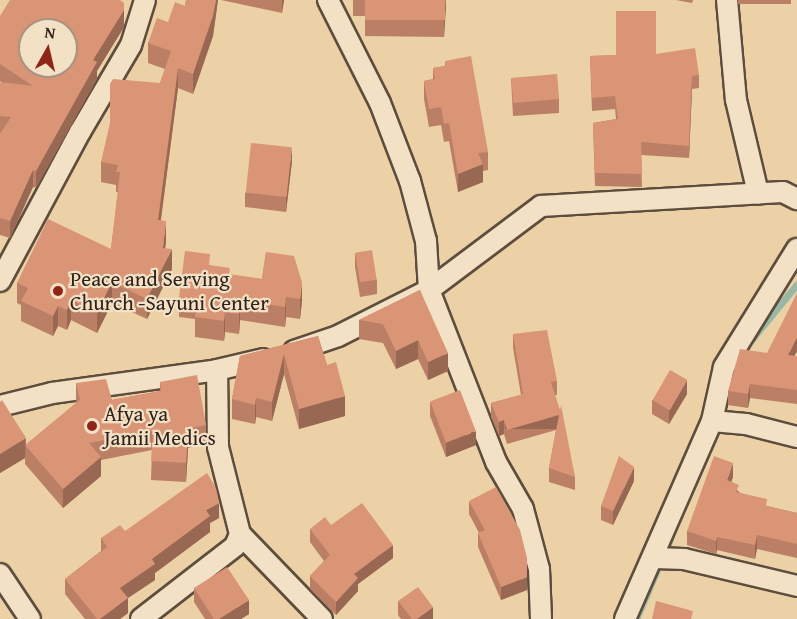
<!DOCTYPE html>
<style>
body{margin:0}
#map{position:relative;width:797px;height:619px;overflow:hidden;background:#ebd1a5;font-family:"Gentium Book Plus",serif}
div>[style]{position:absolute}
.stream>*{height:7px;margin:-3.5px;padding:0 3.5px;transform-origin:3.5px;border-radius:3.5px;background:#98b7a5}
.roads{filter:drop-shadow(2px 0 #5e4d3e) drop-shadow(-2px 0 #5e4d3e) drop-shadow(0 2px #5e4d3e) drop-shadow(0 -2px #5e4d3e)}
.minor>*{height:20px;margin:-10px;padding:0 10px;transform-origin:10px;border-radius:10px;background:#f2e1c4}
.wall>*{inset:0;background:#bb7f65;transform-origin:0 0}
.shaded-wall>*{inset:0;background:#996853;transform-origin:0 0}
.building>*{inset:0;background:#da9476;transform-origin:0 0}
.dots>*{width:16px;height:16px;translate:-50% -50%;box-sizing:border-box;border:3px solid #f2e1c4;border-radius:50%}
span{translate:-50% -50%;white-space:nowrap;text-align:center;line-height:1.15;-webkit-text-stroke:4.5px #f2e1c4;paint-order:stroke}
.poi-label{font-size:21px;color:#2f211c}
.left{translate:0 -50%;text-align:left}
.north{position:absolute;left:18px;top:18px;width:60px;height:60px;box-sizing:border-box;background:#f2e1c4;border:2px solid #a49481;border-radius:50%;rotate:8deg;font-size:16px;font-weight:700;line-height:24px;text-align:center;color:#2f211c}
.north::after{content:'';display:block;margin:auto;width:21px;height:27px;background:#8f2418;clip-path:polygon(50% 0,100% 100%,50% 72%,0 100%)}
</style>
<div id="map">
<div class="stream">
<i style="left:751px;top:340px;width:72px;rotate:-50.6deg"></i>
<i style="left:636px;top:619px;width:87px;rotate:-67deg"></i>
</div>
<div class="roads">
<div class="minor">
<i style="left:328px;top:0;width:115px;rotate:63.2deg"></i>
<i style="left:380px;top:103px;width:84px;rotate:69deg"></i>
<i style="left:410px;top:181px;width:62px;rotate:75.1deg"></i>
<i style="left:426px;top:241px;width:49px;rotate:86.5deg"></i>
<i style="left:429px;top:290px;width:185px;rotate:68.7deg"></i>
<i style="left:496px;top:462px;width:54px;rotate:60.1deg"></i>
<i style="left:523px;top:509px;width:62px;rotate:75.1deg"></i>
<i style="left:539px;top:569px;width:50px;rotate:87.7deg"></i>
<i style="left:727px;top:0;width:100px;rotate:84.9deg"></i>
<i style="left:736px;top:100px;width:96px;rotate:76.7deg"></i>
<i style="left:0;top:281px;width:169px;rotate:-61.8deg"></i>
<i style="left:80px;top:132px;width:101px;rotate:-59.6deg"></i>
<i style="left:131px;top:45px;width:47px;rotate:-72.7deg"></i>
<i style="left:294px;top:351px;width:46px;rotate:-18.8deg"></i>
<i style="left:338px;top:336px;width:102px;rotate:-26.8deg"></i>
<i style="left:429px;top:290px;width:140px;rotate:-36.9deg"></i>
<i style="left:541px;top:206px;width:242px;rotate:-3.3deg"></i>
<i style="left:783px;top:192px;width:16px;rotate:27deg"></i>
<i style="left:0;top:406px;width:54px;rotate:-14deg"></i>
<i style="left:52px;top:393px;width:167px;rotate:-7.9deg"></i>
<i style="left:217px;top:370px;width:47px;rotate:-13.4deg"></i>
<i style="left:712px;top:421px;width:34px;rotate:5deg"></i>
<i style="left:746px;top:424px;width:53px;rotate:14.3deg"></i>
<i style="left:240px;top:534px;width:118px;rotate:46deg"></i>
<i style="left:655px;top:558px;width:29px;rotate:2deg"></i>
<i style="left:684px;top:559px;width:116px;rotate:13.4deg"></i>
<i style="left:0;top:574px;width:54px;rotate:56.3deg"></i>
<i style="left:141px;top:619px;width:119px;rotate:-37.8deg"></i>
<i style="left:235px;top:546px;width:13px;rotate:-67deg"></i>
<i style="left:240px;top:534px;width:90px;rotate:-104.2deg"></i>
<i style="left:218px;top:447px;width:77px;rotate:-90.7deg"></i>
<i style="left:625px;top:619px;width:216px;rotate:-66.3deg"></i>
<i style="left:712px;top:421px;width:55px;rotate:-77.5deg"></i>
<i style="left:724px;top:367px;width:139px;rotate:-58.3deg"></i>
</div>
</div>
<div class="wall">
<i style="clip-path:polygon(186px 0,218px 0,213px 36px,193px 94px,178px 88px,161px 220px,166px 241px,165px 248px,172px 269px,147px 319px,112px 303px,97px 333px,71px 320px,67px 330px,58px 326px,53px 336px,21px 321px,21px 305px,17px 303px,17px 283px,111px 249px,118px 192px,116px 192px,116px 185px,101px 182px,101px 162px,160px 83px,165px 69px,148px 63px,148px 43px,185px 6px)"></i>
<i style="clip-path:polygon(221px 0,284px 0,282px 13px)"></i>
<i style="clip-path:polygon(353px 0,446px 0,444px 37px,365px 36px,365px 16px,353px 16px)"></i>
<i style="clip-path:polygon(676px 0,693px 0,692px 3px)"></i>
<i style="left:738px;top:0;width:53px;height:4px"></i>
<i style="clip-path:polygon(124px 3px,124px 27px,97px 71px,97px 79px,36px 188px,33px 187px,10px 238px,0 235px,0 134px,1px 133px,0 133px,0 85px,1px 82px,0 81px,0 16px)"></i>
<i style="clip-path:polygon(656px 54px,699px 75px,699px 88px,692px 89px,689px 158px,641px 155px,642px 187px,595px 186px,593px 123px,616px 119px,615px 109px,592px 111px,590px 56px)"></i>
<i style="clip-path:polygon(445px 61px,488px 152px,488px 170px,483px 171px,483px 182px,458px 192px,449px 141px,444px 142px,441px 125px,429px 127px,424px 99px,424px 81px,433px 79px,433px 68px,445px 66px)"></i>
<i style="clip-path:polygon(511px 78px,559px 99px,559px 113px,513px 116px)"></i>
<i style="clip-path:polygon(292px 161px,286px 212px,245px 207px,245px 193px)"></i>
<i style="clip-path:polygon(266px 252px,302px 301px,300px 319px,286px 317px,285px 327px,240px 320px,239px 334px,225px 332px,224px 341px,195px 337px,195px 319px,179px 317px,179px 297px,210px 265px,230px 275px,262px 279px)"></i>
<i style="clip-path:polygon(355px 253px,377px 280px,377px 294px,360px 297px,355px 267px)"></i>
<i style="clip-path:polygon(420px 290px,448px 371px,428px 380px,418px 359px,396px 369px,383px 343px,359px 339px,359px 320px)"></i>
<i style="clip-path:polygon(513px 334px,557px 381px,557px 395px,555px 395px,575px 477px,575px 490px,549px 482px,549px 468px,556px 430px,507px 444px,504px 434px,499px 436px,491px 417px,491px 403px,521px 395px,513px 348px)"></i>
<i style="clip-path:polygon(318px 336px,327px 365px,345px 416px,299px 429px,284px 374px,272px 421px,256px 417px,255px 424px,232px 419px,232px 399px,240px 356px)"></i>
<i style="clip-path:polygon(797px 351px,794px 356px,797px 356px,797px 404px,750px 398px,748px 408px,728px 405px,728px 391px,767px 353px)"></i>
<i style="clip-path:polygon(160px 382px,206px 425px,206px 444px,188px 448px,186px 482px,151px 480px,152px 450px,101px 460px,101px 476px,63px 508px,25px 464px,25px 458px,0 473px,0 402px,26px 445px,76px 403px,76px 383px,112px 400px,160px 391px)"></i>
<i style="clip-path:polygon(687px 394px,669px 424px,652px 414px,652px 400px)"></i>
<i style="clip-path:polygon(430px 402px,476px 445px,446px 457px,430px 416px)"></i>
<i style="clip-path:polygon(733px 477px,731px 482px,739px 492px,767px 506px,797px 513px,797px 558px,757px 549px,755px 559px,717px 550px,716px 554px,687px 545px,687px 531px)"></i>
<i style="clip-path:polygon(634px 481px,613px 525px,601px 520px,601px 506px)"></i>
<i style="clip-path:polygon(469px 501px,527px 590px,501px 600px,478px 547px,478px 533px,479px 533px,469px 514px)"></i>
<i style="clip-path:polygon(219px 518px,210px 523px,210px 532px,155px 573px,155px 580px,128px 598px,128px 613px,120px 619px,85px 619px,65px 594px,65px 579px,101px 551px,101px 538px,125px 531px)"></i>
<i style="clip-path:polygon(331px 525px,393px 558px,358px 584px,358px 591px,336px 615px,310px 589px,310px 576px,324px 561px,310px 542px,310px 529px)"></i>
<i style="clip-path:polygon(194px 588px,249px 614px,241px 619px,205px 619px,194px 602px)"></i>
<i style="clip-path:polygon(398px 601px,433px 619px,401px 619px,398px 615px)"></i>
</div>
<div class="shaded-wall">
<i style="clip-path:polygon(216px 0,218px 0,213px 36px,193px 94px,193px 74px)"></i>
<i style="clip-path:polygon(282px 0,284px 0,282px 13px)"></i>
<i style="clip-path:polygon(445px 0,446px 7px,444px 37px,444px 20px)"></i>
<i style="clip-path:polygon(124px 10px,124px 27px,97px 71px,97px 79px,36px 188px,36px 171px,93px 60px)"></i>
<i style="clip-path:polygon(178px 68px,178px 88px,158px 240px,158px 220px)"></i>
<i style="clip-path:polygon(692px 76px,692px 89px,689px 158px,689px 146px)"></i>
<i style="clip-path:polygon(292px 147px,292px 161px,286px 212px,286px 198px)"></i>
<i style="clip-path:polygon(483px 164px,483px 182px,458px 192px,458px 174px)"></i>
<i style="clip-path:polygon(33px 170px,33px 187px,10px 238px,10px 221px)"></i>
<i style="clip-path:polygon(166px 221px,166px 241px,163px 267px,172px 249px,172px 269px,147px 319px,147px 299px,163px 248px)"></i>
<i style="clip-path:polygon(112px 282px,112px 303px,97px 333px,97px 313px)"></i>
<i style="clip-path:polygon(302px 282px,302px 301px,300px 319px,300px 299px)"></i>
<i style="clip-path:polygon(286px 297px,286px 317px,285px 327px,285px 307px)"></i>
<i style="clip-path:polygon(71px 300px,71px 320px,67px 330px,67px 310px)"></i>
<i style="clip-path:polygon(240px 300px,240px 320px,239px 334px,239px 314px)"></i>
<i style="clip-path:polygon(58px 306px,58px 326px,53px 336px,53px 316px)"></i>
<i style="clip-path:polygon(225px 312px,225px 332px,224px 341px,224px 321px)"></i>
<i style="clip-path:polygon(797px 337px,797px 351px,788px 369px,788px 355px)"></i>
<i style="clip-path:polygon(418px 340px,418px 359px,396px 369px,396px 351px)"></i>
<i style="clip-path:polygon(448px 353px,448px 371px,428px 380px,428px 362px)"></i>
<i style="clip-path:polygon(284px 354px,284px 374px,272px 421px,272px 402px)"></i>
<i style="clip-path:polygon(687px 380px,687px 394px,669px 424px,669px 410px)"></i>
<i style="clip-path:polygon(750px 384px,750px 398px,748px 408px,748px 394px)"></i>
<i style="clip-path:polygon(345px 396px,345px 416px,299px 429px,299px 409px)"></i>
<i style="clip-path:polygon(256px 398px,256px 417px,255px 424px,255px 405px)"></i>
<i style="left:559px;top:415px;width:14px;height:54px;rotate:90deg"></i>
<i style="clip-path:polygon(504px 420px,504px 434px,499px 436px,499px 422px)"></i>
<i style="clip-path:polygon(188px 429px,188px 448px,186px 482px,186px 463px)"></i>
<i style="clip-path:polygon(476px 431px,476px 445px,446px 457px,446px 443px)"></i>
<i style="clip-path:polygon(26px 438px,25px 458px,0 473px,0 485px,0 454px)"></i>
<i style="clip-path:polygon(101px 457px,101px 476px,63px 508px,63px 489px)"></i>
<i style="clip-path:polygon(733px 463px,733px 477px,727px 494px,727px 480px)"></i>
<i style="clip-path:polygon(634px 467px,634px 481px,613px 525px,613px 511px)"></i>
<i style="clip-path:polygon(219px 503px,219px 518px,210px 523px,210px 532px,155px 573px,155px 580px,128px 598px,128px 613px,120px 619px,100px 619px,120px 588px,206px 510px)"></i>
<i style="clip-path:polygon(757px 535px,757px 549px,755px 559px,755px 545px)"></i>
<i style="clip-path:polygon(717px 537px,717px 550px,716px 554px,716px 541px)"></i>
<i style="clip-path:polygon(393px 545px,393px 558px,358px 584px,358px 591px,336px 615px,336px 602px,354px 574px)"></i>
<i style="clip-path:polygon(527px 577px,527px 590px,501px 600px,501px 587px)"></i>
<i style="clip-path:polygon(249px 600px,249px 614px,241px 619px,219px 619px)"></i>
<i style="clip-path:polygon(433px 607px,433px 619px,417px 619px)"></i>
</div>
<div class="building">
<i style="clip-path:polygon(evenodd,10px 0,120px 0,124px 3px,124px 10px,93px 60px,97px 62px,36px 171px,33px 170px,10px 221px,0 218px,0 134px,11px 117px,0 116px,0 85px,1px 82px,33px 86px,0 64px,0 16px,10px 0,30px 30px,66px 30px,66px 66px,30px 66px,30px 30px)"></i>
<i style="clip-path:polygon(186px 0,216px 0,213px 16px,193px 74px,178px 68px,158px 220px,166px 221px,163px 248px,172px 249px,147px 299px,112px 282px,97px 313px,71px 300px,67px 310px,58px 306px,53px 316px,21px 301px,28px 288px,17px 283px,48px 219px,111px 249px,120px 172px,116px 172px,118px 165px,101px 162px,110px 123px,110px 84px,113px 79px,160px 83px,171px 51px,148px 43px,157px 18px,168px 22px,175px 2px,185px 6px)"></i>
<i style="left:365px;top:0;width:80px;height:20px"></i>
<i style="clip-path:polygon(616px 11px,656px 11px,656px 54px,695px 48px,699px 75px,692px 76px,689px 146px,641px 142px,642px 174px,595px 173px,593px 123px,618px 119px,615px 96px,592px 98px,590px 56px,616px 55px)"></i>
<i style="clip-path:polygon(471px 56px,488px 152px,478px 153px,483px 164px,458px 174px,449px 123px,444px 124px,441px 107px,429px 109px,424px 81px,435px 79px,433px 68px,446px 66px,445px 61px)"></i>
<i style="left:557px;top:74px;width:25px;height:46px;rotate:85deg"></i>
<i style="left:251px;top:143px;width:41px;height:50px;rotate:6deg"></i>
<i style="left:372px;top:250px;width:30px;height:17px;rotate:81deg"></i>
<i style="clip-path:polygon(185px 251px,210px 254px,209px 265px,230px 268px,229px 274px,262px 279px,266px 252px,294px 256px,302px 282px,300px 299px,286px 297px,285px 307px,240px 300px,239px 314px,225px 312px,224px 321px,195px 317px,198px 300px,179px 297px)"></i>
<i style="clip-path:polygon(420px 290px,448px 353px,428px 362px,418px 340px,396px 351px,383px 324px,359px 320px)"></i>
<i style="clip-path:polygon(797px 293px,797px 337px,788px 355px,797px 356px,797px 390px,750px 384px,748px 394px,728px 391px,740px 349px,767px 353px)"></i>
<i style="clip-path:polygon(547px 330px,557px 381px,551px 382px,560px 410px,561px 405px,575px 477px,549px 468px,559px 415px,507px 430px,504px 420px,499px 422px,491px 403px,523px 394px,513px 334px)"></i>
<i style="clip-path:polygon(318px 336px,327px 365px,336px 362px,345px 396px,299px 409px,284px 354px,272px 402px,256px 398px,255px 405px,232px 399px,240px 356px)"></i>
<i style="left:670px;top:370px;width:20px;height:35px;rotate:30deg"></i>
<i style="clip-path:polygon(197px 375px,206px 425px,188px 429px,186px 463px,151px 461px,153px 431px,89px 443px,101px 457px,63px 489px,25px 445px,80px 400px,76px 383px,106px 379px,112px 400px,161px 391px,160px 382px)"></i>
<i style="left:460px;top:390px;width:44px;height:32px;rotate:69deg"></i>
<i style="clip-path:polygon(2px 400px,26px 438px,0 454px,0 402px)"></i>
<i style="clip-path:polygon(619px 456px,634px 467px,613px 511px,601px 506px)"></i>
<i style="clip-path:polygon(714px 456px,733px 463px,727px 480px,739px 485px,736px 492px,767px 499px,766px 506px,797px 513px,797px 544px,757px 535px,755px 545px,717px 537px,716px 541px,687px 531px)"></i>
<i style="clip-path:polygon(207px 473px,216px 488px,219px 503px,206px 510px,210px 516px,152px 559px,155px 564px,120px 588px,128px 598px,100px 619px,97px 619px,65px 579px,107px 547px,101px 538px,120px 525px,125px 531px)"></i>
<i style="clip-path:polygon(496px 487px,520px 530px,527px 558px,527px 577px,501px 587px,478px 533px,485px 530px,469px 501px)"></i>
<i style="clip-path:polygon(362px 503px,393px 545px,354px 574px,358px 578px,336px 602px,310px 576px,330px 555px,310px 529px,325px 517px,331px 525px)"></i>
<i style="clip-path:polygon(227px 567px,249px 600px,219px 619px,214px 619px,194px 588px)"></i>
<i style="clip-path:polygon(418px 587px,433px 607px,417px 619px,412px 619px,398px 601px)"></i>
<i style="clip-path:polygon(656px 601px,693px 611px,691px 619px,652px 619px)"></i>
</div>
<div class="dots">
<i style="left:58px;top:291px;background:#8f2418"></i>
<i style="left:92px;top:426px;background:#8f2418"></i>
</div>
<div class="poi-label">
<span class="left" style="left:70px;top:291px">Peace and Serving<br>Church -Sayuni Center</span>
<span class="left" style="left:104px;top:426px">Afya ya<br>Jamii Medics</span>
</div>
<div class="north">N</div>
</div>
